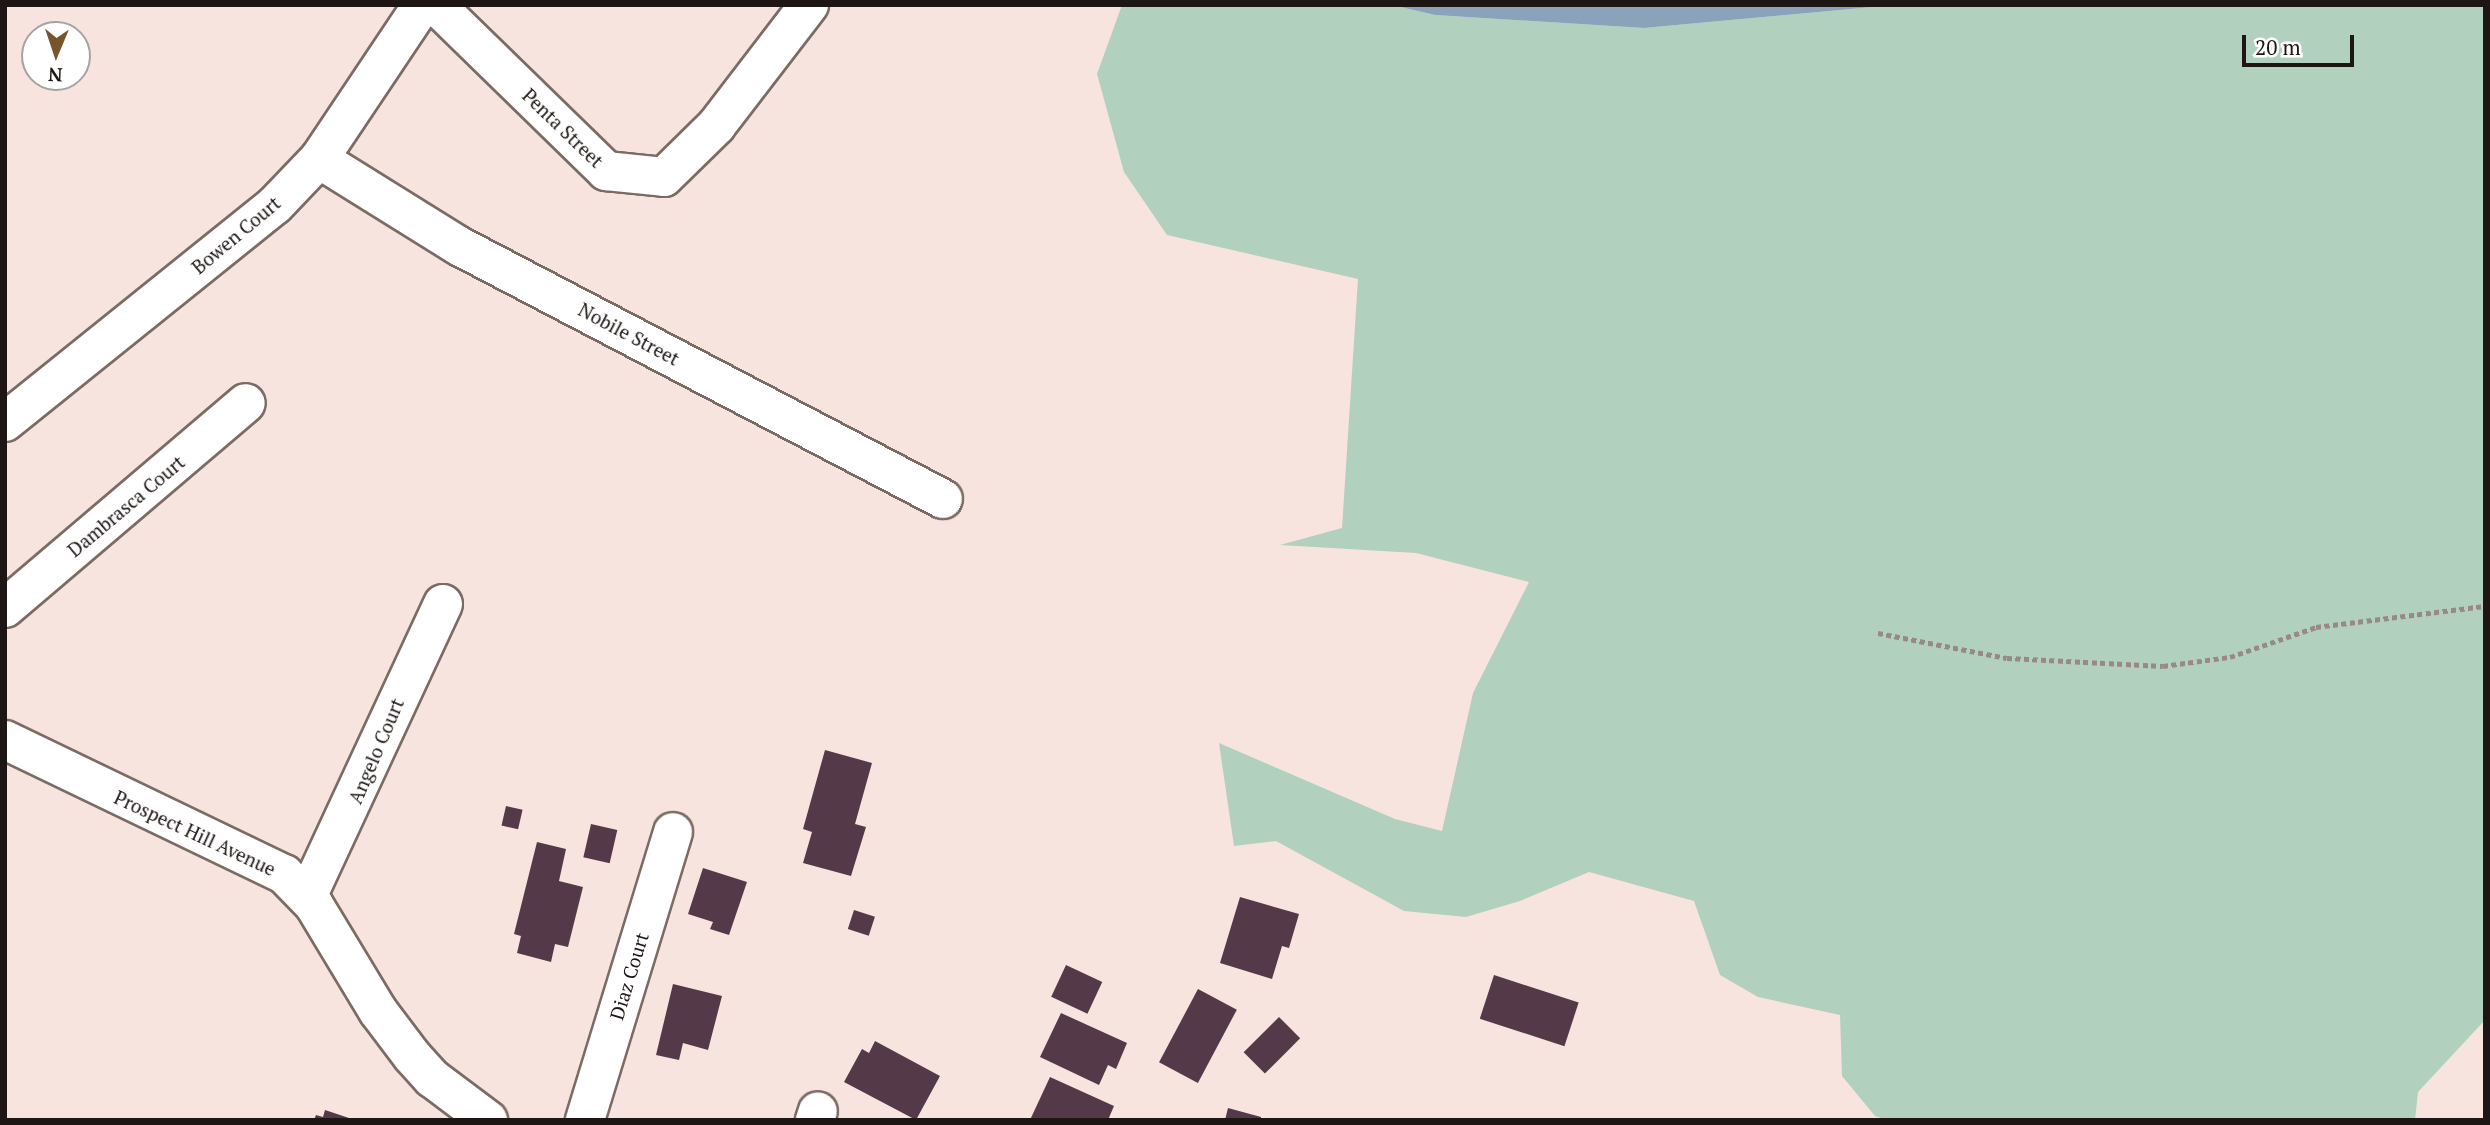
<!DOCTYPE html>
<style>
body{margin:0}
#map{position:relative;width:2490px;height:1125px;overflow:hidden;background:#f8e4de;font-family:"PT Serif",serif}
div>[style]{position:absolute}
.green>*{inset:0;background:#b1d0be}
.water>*{inset:0;background:#8ba3ba}
.building>*{inset:0;background:#543a49;transform-origin:0 0}
.path>*{height:4.5px;margin-top:-2.25px;transform-origin:0;background:repeating-linear-gradient(90deg,#978985 0 5px,transparent 0 8.5px)}
.roads{filter:drop-shadow(2px 0 #7b6b65) drop-shadow(-2px 0 #7b6b65) drop-shadow(0 2px #7b6b65) drop-shadow(0 -2px #7b6b65)}
.minor>*{height:38px;margin:-19px;padding:0 19px;transform-origin:19px;border-radius:19px;background:#fff}
span{translate:-50% -50%;white-space:nowrap;text-align:center;line-height:1.15;-webkit-text-stroke:7px #fff;paint-order:stroke}
.street-label{font-size:19px;color:#1d1614}
.frame{position:absolute;inset:0;border:7px solid #1d1614;pointer-events:none}
.north{position:absolute;left:21px;top:21px;width:70px;height:70px;box-sizing:border-box;background:#fff;border:2px solid #a5a2a1;border-radius:50%;rotate:182deg;font-size:19px;font-weight:700;line-height:28px;text-align:center;color:#1d1614}
.north::after{content:'';display:block;margin:auto;width:24px;height:32px;background:#78542d;clip-path:polygon(50% 0,100% 100%,50% 72%,0 100%)}
.scale{position:absolute;left:2242px;top:35px;width:112px;height:32px;box-sizing:border-box;border:4px solid #1d1614;border-top:0;padding-left:9px;font-size:21px;line-height:24px;white-space:nowrap;color:#1d1614;-webkit-text-stroke:5px #fff;paint-order:stroke}
</style>
<div id="map">
<div class="green">
<i style="clip-path:polygon(1122px 5px,1392px 5px,1435px 15px,1644px 28px,1894px 5px,2485px 5px,2485px 1020px,2418px 1092px,2415px 1120px,1887px 1120px,1875px 1116px,1842px 1076px,1840px 1015px,1758px 997px,1720px 975px,1694px 901px,1589px 872px,1520px 901px,1466px 917px,1404px 911px,1276px 841px,1234px 846px,1219px 743px,1395px 819px,1442px 831px,1473px 693px,1529px 582px,1416px 553px,1280px 545px,1342px 528px,1358px 279px,1167px 235px,1124px 172px,1097px 74px)"></i>
</div>
<div class="water">
<i style="clip-path:polygon(1392px 5px,1894px 5px,1644px 28px,1435px 15px)"></i>
</div>
<div class="building">
<i style="clip-path:polygon(825px 750px,872px 763px,855px 824px,866px 827px,851px 876px,803px 863px,812px 832px,803px 829px)"></i>
<i style="left:506px;top:806px;width:17px;height:20px;rotate:13deg"></i>
<i style="left:591px;top:824px;width:27px;height:34px;rotate:13deg"></i>
<i style="clip-path:polygon(537px 842px,566px 849px,559px 881px,583px 887px,568px 947px,555px 944px,551px 962px,517px 953px,521px 936px,514px 934px)"></i>
<i style="clip-path:polygon(703px 868px,747px 882px,729px 935px,710px 929px,713px 922px,688px 914px)"></i>
<i style="clip-path:polygon(1240px 897px,1299px 914px,1289px 948px,1282px 946px,1272px 979px,1220px 963px)"></i>
<i style="left:854px;top:910px;width:22px;height:20px;rotate:18deg"></i>
<i style="left:1066px;top:965px;width:40px;height:35px;rotate:25deg"></i>
<i style="left:1494px;top:975px;width:89px;height:46px;rotate:18deg"></i>
<i style="clip-path:polygon(673px 984px,722px 996px,708px 1050px,683px 1043px,679px 1060px,656px 1055px)"></i>
<i style="left:1198px;top:989px;width:44px;height:83px;rotate:28deg"></i>
<i style="clip-path:polygon(1061px 1013px,1127px 1043px,1116px 1069px,1108px 1065px,1099px 1085px,1040px 1057px)"></i>
<i style="left:1279px;top:1017px;width:30px;height:50px;rotate:45deg"></i>
<i style="clip-path:polygon(875px 1041px,940px 1076px,916px 1120px,844px 1082px,862px 1049px,869px 1053px)"></i>
<i style="clip-path:polygon(1050px 1077px,1114px 1106px,1108px 1120px,1030px 1120px)"></i>
<i style="clip-path:polygon(1228px 1108px,1261px 1117px,1261px 1120px,1225px 1120px)"></i>
<i style="clip-path:polygon(325px 1110px,349px 1118px,314px 1120px,316px 1115px,323px 1117px)"></i>
</div>
<div class="path">
<i style="left:1878px;top:633px;width:131px;rotate:11deg"></i>
<i style="left:2007px;top:658px;width:156px;rotate:2.9deg"></i>
<i style="left:2163px;top:666px;width:68px;rotate:-7.7deg"></i>
<i style="left:2230px;top:657px;width:91px;rotate:-19.2deg"></i>
<i style="left:2316px;top:627px;width:170px;rotate:-7.1deg"></i>
</div>
<div class="roads">
<div class="minor">
<i style="left:436px;top:5px;width:238px;rotate:44.3deg"></i>
<i style="left:606px;top:171px;width:58px;rotate:5.9deg"></i>
<i style="left:664px;top:177px;width:73px;rotate:-44.4deg"></i>
<i style="left:716px;top:126px;width:153px;rotate:-52.5deg"></i>
<i style="left:319px;top:159px;width:165px;rotate:31.9deg"></i>
<i style="left:459px;top:246px;width:546px;rotate:27.6deg"></i>
<i style="left:5px;top:422px;width:346px;rotate:-38.8deg"></i>
<i style="left:275px;top:205px;width:64px;rotate:-46.3deg"></i>
<i style="left:319px;top:159px;width:185px;rotate:-56.2deg"></i>
<i style="left:5px;top:608px;width:316px;rotate:-40.4deg"></i>
<i style="left:5px;top:740px;width:310px;rotate:25.7deg"></i>
<i style="left:284px;top:874px;width:43px;rotate:45.9deg"></i>
<i style="left:314px;top:905px;width:124px;rotate:58.9deg"></i>
<i style="left:378px;top:1011px;width:56px;rotate:52.9deg"></i>
<i style="left:412px;top:1056px;width:30px;rotate:48deg"></i>
<i style="left:432px;top:1078px;width:70px;rotate:36.9deg"></i>
<i style="left:307px;top:897px;width:323px;rotate:-65.1deg"></i>
<i style="left:585px;top:1120px;width:301px;rotate:-73deg"></i>
<i style="left:815px;top:1120px;width:9px;rotate:-72deg"></i>
</div>
</div>
<div class="street-label">
<span style="left:563px;top:128px;rotate:44deg">Penta Street</span>
<span style="left:236px;top:235px;rotate:-40deg">Bowen Court</span>
<span style="left:629px;top:334px;rotate:28deg">Nobile Street</span>
<span style="left:126px;top:506px;rotate:-40deg">Dambrasca Court</span>
<span style="left:376px;top:751px;rotate:-67deg">Angelo Court</span>
<span style="left:195px;top:833px;rotate:25deg">Prospect Hill Avenue</span>
<span style="left:629px;top:976px;rotate:-73deg">Diaz Court</span>
</div>
<div class="frame"></div>
<div class="north">N</div>
<div class="scale">20 m</div>
</div>
